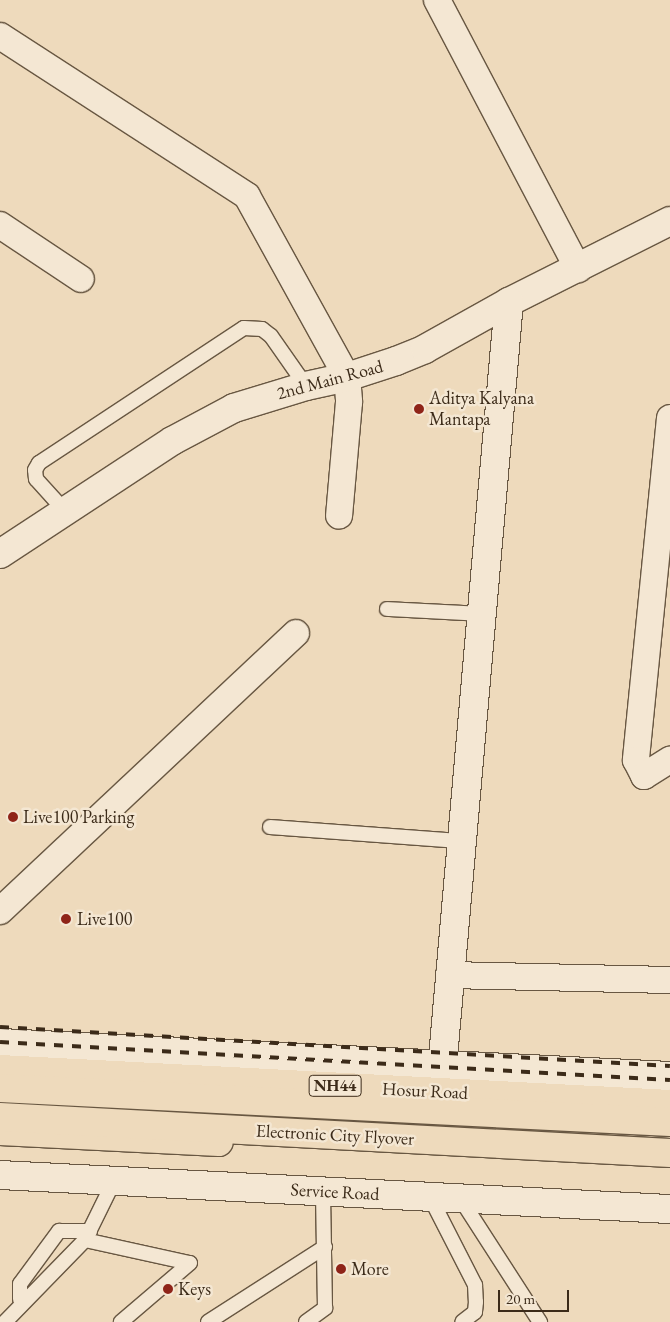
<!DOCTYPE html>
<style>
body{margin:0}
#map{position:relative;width:670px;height:1322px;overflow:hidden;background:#eedabc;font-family:"EB Garamond",serif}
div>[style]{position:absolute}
.roads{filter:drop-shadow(1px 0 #685742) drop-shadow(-1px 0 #685742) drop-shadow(0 1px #685742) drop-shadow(0 -1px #685742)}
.service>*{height:14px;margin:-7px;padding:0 7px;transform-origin:7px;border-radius:7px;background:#f4e7d3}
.minor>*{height:26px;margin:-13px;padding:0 13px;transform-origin:13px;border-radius:13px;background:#f4e7d3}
.tertiary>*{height:28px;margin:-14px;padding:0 14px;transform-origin:14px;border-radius:14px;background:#f4e7d3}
.trunk>*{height:28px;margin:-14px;padding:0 14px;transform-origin:14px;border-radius:14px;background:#eedabc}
.motorway>*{height:28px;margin:-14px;padding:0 14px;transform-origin:14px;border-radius:14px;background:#eedabc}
.rail>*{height:4px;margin-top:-2px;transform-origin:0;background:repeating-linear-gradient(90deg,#3c2b19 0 9px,transparent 0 18px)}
.dots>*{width:14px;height:14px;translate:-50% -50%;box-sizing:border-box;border:2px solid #f4e7d3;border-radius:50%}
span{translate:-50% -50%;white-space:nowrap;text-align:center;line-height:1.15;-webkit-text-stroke:5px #f4e7d3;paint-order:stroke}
.shield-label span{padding:1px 4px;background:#f4e7d3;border:1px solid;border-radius:4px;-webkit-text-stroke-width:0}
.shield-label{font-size:16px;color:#3c2b19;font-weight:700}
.street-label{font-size:18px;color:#3c2b19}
.poi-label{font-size:18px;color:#3c2b19}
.left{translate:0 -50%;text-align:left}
.scale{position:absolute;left:498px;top:1290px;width:71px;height:22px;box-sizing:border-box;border:2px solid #3c2b19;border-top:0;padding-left:6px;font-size:15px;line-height:18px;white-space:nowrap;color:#3c2b19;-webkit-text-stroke:4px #f4e7d3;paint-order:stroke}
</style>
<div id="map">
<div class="roads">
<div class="service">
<i style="left:65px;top:511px;width:43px;rotate:-132.2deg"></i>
<i style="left:36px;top:479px;width:9px;rotate:-96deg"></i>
<i style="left:35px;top:470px;width:8px;rotate:-60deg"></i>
<i style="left:39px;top:463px;width:245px;rotate:-33.4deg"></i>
<i style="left:244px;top:328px;width:18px;rotate:3deg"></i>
<i style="left:262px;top:329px;width:11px;rotate:38deg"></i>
<i style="left:271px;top:336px;width:61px;rotate:55deg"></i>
<i style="left:387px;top:609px;width:94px;rotate:3deg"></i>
<i style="left:270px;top:827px;width:193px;rotate:4.2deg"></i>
<i style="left:430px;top:1197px;width:99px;rotate:62.9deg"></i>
<i style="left:475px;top:1285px;width:17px;rotate:87deg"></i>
<i style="left:476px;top:1302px;width:10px;rotate:96deg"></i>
<i style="left:475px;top:1312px;width:16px;rotate:142deg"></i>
<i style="left:460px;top:1198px;width:148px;rotate:57.2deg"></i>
<i style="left:85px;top:1240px;width:107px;rotate:12.4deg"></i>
<i style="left:190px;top:1263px;width:91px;rotate:139.5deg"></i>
<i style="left:20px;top:1299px;width:15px;rotate:-90deg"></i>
<i style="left:20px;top:1284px;width:66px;rotate:-53.7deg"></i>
<i style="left:59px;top:1231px;width:31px"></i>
<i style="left:5px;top:1322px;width:115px;rotate:-45.7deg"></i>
<i style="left:85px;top:1240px;width:66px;rotate:-63.8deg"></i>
<i style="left:208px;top:1322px;width:139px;rotate:-32.7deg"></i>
<i style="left:306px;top:1322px;width:24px;rotate:-36deg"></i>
<i style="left:325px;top:1308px;width:117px;rotate:-91deg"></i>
</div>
<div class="minor">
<i style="left:437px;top:0;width:304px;rotate:62.3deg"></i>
<i style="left:0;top:36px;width:294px;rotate:32.9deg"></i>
<i style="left:247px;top:196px;width:207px;rotate:61.1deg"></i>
<i style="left:347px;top:377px;width:25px;rotate:85deg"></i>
<i style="left:349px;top:402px;width:114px;rotate:95deg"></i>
<i style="left:0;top:225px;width:97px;rotate:33.7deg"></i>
<i style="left:670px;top:418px;width:344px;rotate:95.7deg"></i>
<i style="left:636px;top:760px;width:18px;rotate:63deg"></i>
<i style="left:644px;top:776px;width:31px;rotate:-32deg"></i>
<i style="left:0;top:911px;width:406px;rotate:-43.2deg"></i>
<i style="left:449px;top:975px;width:221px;rotate:1.3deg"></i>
</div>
<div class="tertiary">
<i style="left:0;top:554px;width:206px;rotate:-33.3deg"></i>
<i style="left:172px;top:441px;width:70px;rotate:-28deg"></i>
<i style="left:234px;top:408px;width:75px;rotate:-17deg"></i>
<i style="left:306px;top:386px;width:42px;rotate:-12.4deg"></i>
<i style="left:347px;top:377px;width:52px;rotate:-18.1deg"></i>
<i style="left:396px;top:361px;width:31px;rotate:-22deg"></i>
<i style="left:425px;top:349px;width:96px;rotate:-29.2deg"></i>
<i style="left:509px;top:302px;width:180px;rotate:-26.7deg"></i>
<i style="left:0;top:1043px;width:671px;rotate:2.82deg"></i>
<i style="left:440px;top:1092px;width:793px;rotate:-85.01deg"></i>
<i style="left:0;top:1175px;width:671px;rotate:2.91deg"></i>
</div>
<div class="trunk">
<i style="left:0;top:1069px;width:671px;rotate:2.99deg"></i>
<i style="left:0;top:1131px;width:219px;rotate:2.9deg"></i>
</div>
<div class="motorway">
<i style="left:0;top:1088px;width:671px;rotate:2.91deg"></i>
<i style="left:0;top:1117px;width:671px;rotate:3.08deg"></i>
</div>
</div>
<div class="rail">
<i style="left:0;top:1027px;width:671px;rotate:3.33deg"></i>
<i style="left:0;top:1042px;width:671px;rotate:3.25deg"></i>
</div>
<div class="dots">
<i style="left:419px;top:409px;background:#8f2418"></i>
<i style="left:13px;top:817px;background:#8f2418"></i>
<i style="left:66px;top:919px;background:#8f2418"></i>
<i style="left:341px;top:1269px;background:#8f2418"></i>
<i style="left:168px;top:1289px;background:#8f2418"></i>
</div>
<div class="shield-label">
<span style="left:335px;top:1086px">NH44</span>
</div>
<div class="street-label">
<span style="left:330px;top:380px;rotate:-15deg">2nd Main Road</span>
<span style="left:425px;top:1091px;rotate:3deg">Hosur Road</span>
<span style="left:335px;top:1135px;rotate:3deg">Electronic City Flyover</span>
<span style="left:335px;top:1192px;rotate:3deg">Service Road</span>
</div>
<div class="poi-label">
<span class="left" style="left:429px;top:409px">Aditya Kalyana<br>Mantapa</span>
<span class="left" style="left:23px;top:817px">Live100 Parking</span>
<span class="left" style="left:77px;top:919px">Live100</span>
<span class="left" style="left:351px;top:1269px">More</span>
<span class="left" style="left:178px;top:1289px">Keys</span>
</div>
<div class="scale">20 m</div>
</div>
